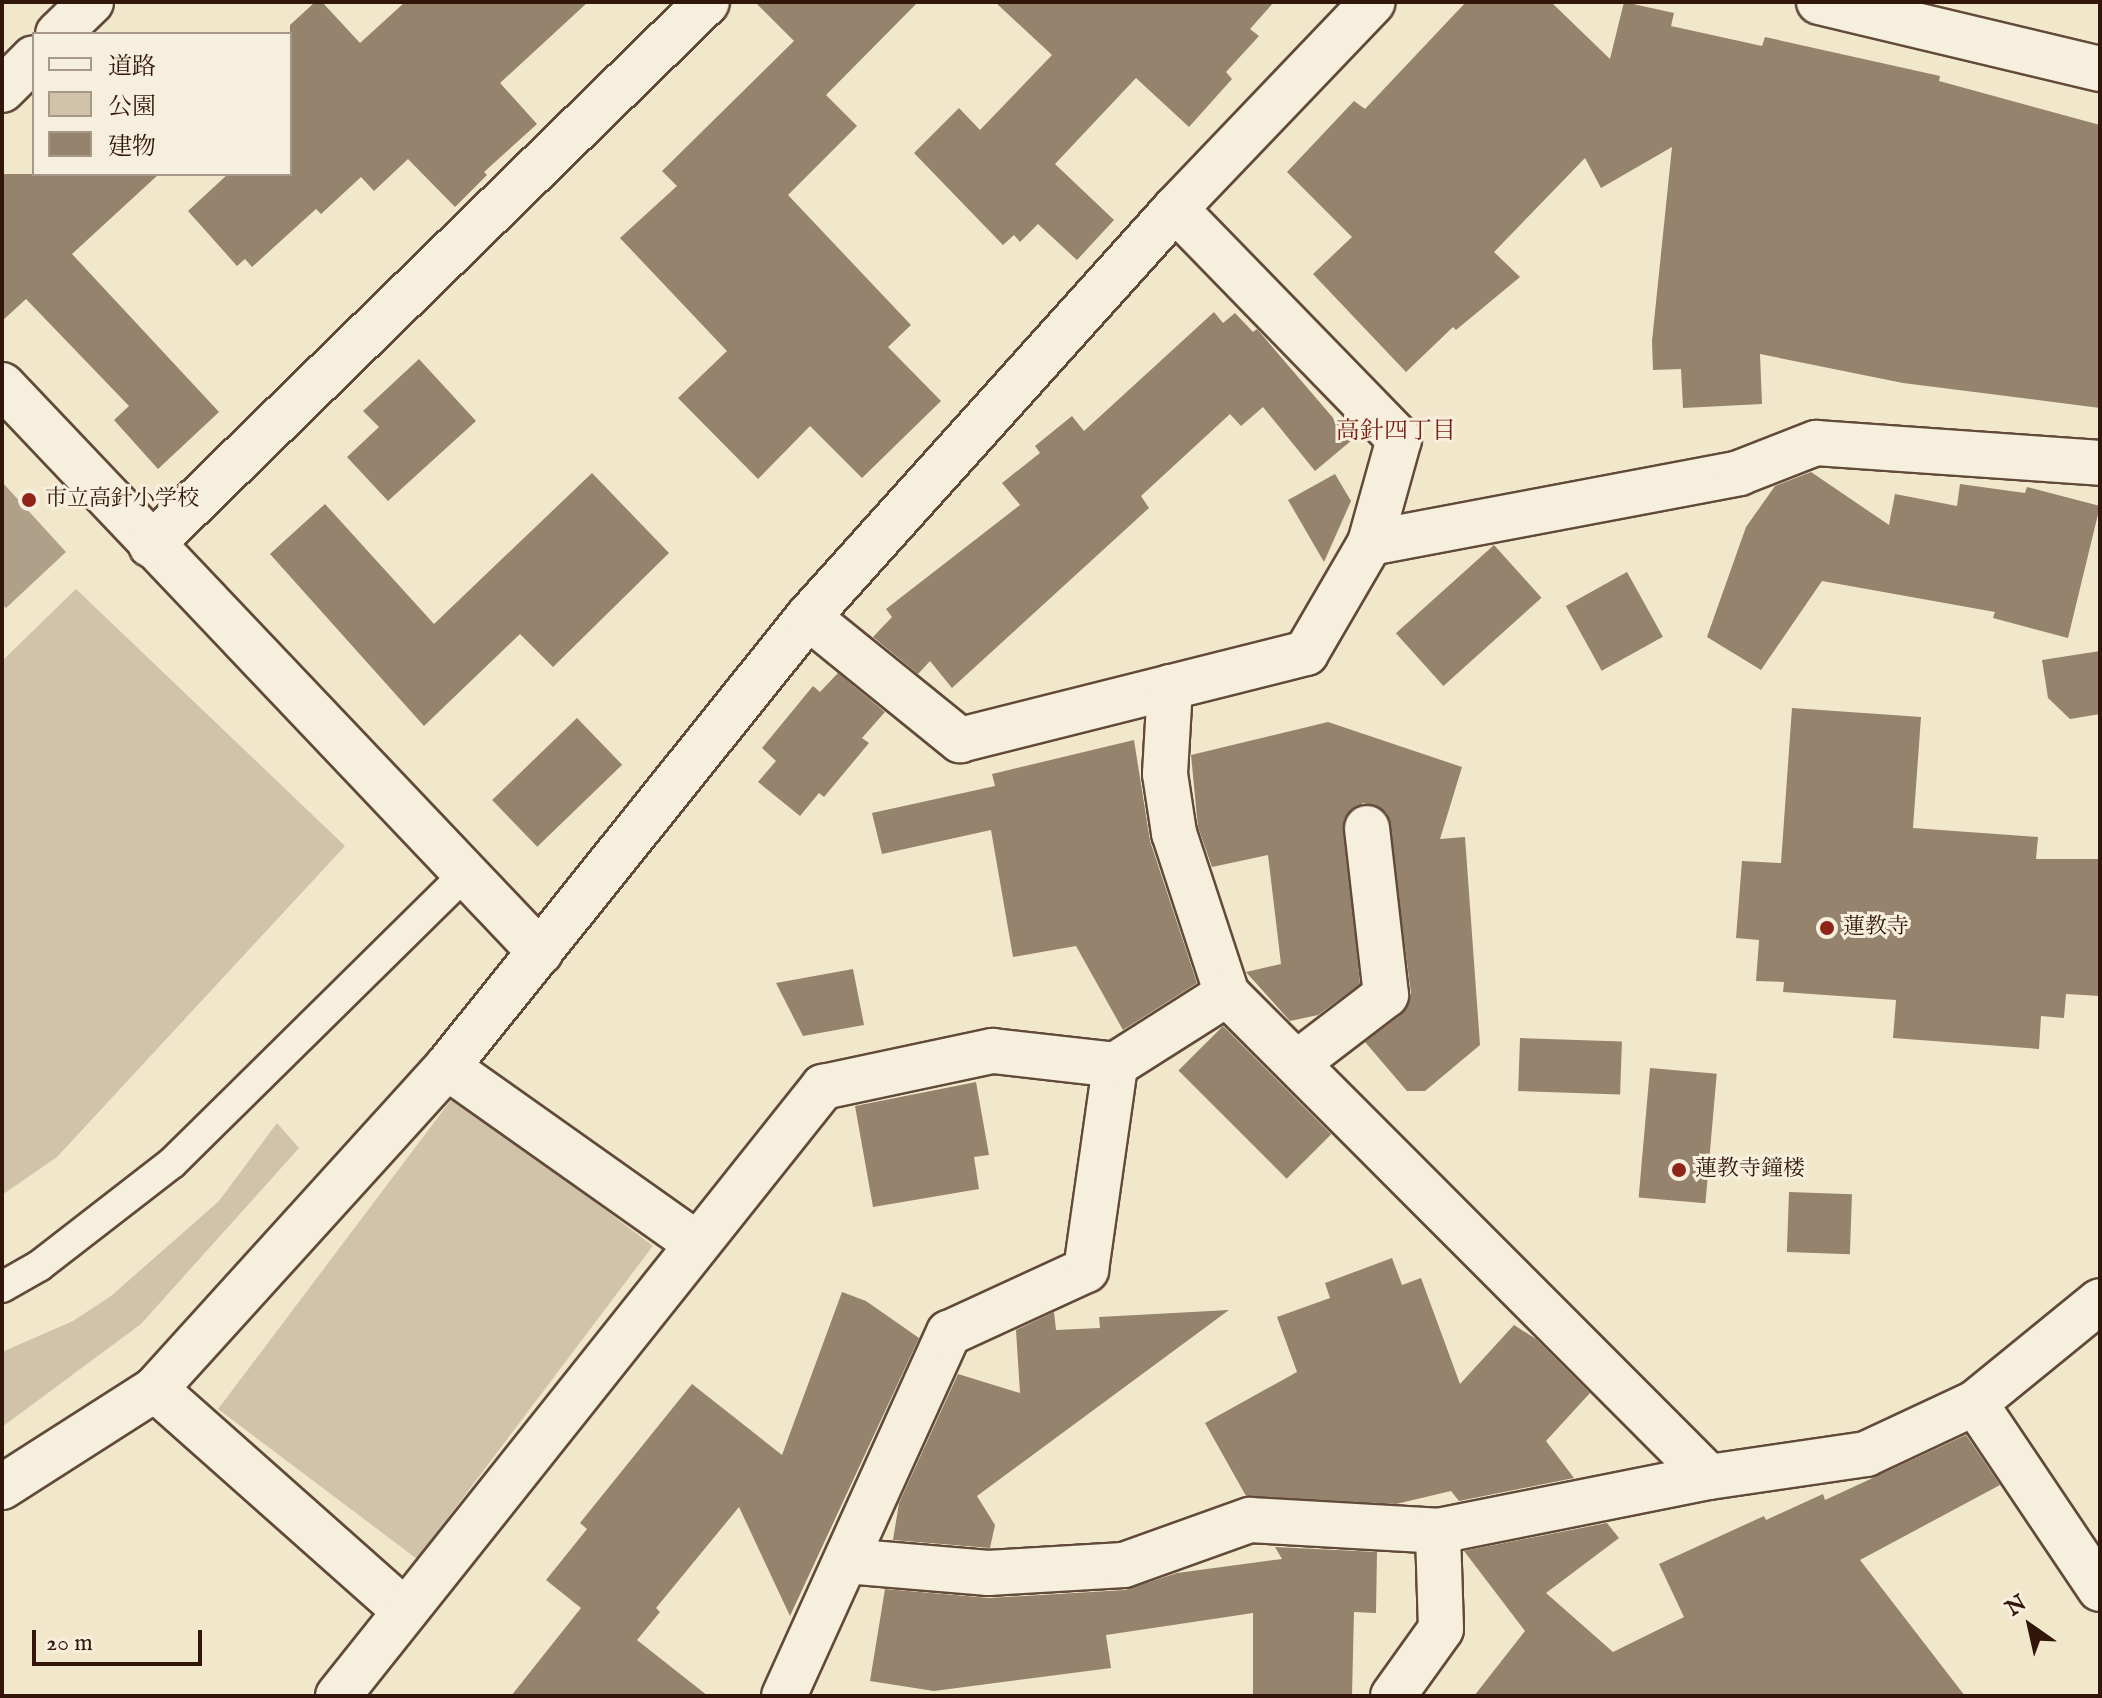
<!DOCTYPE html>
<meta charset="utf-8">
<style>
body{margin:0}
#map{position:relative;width:2102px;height:1698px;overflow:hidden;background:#f1e7ca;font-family:"IM FELL English","Noto Serif JP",serif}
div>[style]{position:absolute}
.green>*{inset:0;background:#d1c3a9;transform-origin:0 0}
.water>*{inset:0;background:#b0a089}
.building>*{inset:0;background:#95836e;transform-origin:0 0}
.roads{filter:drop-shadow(2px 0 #624a3a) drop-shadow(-2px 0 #624a3a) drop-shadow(0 2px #624a3a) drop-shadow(0 -2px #624a3a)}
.service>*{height:30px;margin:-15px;padding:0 15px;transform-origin:15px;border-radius:15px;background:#f6efdd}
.minor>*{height:44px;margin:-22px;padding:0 22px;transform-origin:22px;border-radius:22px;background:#f6efdd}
.tertiary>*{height:44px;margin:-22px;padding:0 22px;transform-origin:22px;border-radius:22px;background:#f6efdd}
.dots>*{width:22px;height:22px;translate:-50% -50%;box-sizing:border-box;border:4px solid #f6efdd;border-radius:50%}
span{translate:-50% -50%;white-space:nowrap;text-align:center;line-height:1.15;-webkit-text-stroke:6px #f6efdd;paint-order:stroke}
.poi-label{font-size:22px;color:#32160a}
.left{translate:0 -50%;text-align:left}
.neighbourhood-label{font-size:24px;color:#7a1f14}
.frame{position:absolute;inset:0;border:4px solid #32160a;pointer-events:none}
.legend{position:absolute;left:32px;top:32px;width:260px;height:144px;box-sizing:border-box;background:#f6efdd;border:2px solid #a89889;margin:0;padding:10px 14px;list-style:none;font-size:24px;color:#32160a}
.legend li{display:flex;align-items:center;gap:16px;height:40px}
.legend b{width:40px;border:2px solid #a89889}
.north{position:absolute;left:1990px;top:1586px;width:80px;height:80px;-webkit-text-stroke:6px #f6efdd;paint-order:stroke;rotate:326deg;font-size:22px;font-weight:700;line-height:32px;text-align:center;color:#32160a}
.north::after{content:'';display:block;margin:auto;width:28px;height:36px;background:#32160a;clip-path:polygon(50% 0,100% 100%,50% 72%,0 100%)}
.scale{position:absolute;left:32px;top:1630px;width:170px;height:36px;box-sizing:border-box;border:4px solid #32160a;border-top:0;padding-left:10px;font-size:24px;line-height:28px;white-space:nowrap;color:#32160a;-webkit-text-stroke:6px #f6efdd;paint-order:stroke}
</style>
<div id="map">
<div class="green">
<i style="clip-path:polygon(76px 589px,345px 846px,57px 1157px,2px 1195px,2px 661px)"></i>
<i style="left:454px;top:1096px;width:249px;height:392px;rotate:37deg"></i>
<i style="clip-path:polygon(277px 1123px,299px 1148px,141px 1324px,2px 1427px,2px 1352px,73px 1321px,111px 1296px,219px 1201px)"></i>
</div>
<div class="water">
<i style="clip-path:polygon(2px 482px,66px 552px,6px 608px,2px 604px)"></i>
</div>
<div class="building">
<i style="clip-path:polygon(315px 2px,322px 2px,360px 43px,405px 2px,588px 2px,500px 83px,537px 124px,484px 172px,487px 175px,455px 207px,408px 159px,374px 191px,361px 177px,321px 214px,316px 209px,252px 267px,245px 259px,237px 266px,188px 211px,228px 174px,290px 174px,290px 25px)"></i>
<i style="clip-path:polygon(755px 2px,918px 2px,826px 95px,857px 126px,788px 195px,911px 325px,888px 347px,941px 401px,862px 478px,810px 426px,758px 479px,678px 398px,727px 351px,620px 238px,677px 186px,662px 171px,794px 41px)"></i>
<i style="clip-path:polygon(995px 2px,1274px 2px,1250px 29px,1259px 36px,1226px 72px,1232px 79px,1189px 127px,1136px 78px,1055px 164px,1114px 220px,1077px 260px,1038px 224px,1020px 242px,1014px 235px,1003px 245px,914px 153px,959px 108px,980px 130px,1052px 55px)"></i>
<i style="clip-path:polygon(1466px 2px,1551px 2px,1610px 59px,1624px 2px,1674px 13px,1671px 26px,1762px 46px,1765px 37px,1940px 76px,1939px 81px,2100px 125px,2100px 408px,1903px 383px,1760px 354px,1762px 404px,1683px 408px,1681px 369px,1653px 370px,1652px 341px,1672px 147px,1601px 188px,1585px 158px,1494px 252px,1520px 277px,1456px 330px,1453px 327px,1406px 372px,1313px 274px,1352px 237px,1287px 172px,1354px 101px,1365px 109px)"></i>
<i style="clip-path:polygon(2px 174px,159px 174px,72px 254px,219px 412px,158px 469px,114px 420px,129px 406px,26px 299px,2px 321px)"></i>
<i style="clip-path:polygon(1214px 312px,1223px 323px,1235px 313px,1253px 332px,1257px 329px,1352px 440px,1315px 471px,1263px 407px,1241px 426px,1230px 414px,1141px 496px,1149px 508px,952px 688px,930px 661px,918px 674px,873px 637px,892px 617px,886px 609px,1020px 505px,1002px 483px,1040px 453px,1035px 446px,1072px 416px,1084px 431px)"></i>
<i style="clip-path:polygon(419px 359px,476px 421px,388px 501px,347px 457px,379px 427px,363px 411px)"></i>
<i style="clip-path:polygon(1811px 472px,1889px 525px,1895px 494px,1957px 506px,1960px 484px,2025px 493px,2027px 487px,2100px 506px,2068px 638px,1993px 618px,1995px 612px,1822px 581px,1761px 670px,1707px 637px,1746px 527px,1775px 486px)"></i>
<i style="clip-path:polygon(592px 473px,669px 553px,553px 667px,520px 634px,424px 726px,270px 554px,325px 504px,434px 624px)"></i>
<i style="clip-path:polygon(1335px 474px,1351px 501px,1324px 562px,1288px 500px)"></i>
<i style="left:1494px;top:545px;width:71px;height:132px;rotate:48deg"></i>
<i style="left:1627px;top:572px;width:74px;height:70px;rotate:61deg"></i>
<i style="clip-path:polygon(2100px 651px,2100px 714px,2070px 719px,2048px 698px,2042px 660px)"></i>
<i style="clip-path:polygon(838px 673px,885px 712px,862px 738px,869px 743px,824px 797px,819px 793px,800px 816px,758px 782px,776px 761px,762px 748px,813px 686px,820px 692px)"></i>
<i style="clip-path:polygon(1792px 708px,1921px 717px,1913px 828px,2038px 837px,2036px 859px,2100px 859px,2100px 996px,2066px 994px,2064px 1018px,2041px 1016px,2039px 1049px,1893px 1038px,1896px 1000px,1783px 992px,1784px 982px,1756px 981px,1759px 940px,1736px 938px,1742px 861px,1781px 863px)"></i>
<i style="left:577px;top:718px;width:65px;height:118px;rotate:46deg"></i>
<i style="clip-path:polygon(1328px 722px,1462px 767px,1440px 839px,1465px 837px,1480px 1045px,1425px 1091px,1407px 1091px,1365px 1042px,1402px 1014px,1411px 993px,1387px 813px,1363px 803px,1344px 819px,1360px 984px,1318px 1015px,1290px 1021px,1246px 972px,1281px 964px,1268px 855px,1212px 867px,1198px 827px,1191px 755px)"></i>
<i style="clip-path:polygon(1134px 740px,1150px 841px,1197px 983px,1123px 1030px,1076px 946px,1013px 957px,991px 830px,882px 854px,872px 813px,995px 786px,992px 774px)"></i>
<i style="clip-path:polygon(853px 969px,864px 1025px,803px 1036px,776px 983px)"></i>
<i style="left:1223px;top:1026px;width:153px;height:63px;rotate:45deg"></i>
<i style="left:1520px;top:1038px;width:102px;height:53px;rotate:2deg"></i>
<i style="left:1650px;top:1068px;width:67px;height:130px;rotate:5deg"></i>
<i style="clip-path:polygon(976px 1082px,989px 1155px,974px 1157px,979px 1189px,873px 1207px,855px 1106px)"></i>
<i style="left:1789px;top:1192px;width:63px;height:60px;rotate:2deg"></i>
<i style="clip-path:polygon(1392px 1258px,1402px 1285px,1421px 1278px,1460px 1384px,1514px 1325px,1536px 1339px,1590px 1393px,1546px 1441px,1574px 1478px,1459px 1501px,1451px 1491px,1396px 1504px,1246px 1496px,1205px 1423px,1297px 1372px,1277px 1317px,1330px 1298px,1325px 1283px)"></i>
<i style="clip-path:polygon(842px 1292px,866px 1301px,919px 1338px,790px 1616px,739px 1507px,656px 1608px,660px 1612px,637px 1640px,708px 1696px,511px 1696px,581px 1608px,546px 1580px,587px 1529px,580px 1523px,692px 1384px,782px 1455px)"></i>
<i style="clip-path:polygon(1229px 1310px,977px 1496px,995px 1525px,990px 1548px,893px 1540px,899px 1503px,958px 1374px,1020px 1393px,1016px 1330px,1054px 1312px,1056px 1330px,1100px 1328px,1099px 1317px)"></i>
<i style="clip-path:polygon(1966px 1435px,2000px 1485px,1860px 1560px,1965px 1696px,1474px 1696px,1525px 1631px,1464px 1551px,1607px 1523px,1619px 1538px,1546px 1593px,1613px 1652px,1684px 1617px,1659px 1564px,1764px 1516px,1766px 1520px,1823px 1494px,1825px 1500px)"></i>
<i style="clip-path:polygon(1275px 1547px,1377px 1552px,1376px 1613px,1354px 1612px,1352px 1696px,1253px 1696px,1253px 1613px,1106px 1635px,1111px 1668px,934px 1691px,870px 1681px,885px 1589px,989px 1598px,1125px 1590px,1177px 1573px,1282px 1559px)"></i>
</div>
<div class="roads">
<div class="service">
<i style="left:2px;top:1287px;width:43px;rotate:-29.6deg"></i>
<i style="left:39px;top:1266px;width:168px;rotate:-37.8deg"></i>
<i style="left:172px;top:1163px;width:412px;rotate:-44.6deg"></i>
</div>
<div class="minor">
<i style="left:1819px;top:2px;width:289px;rotate:13.4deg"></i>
<i style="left:58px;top:34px;width:46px;rotate:-44.1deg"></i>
<i style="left:2px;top:90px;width:45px;rotate:-45deg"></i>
<i style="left:2px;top:385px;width:782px;rotate:46.5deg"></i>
<i style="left:1370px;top:543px;width:376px;rotate:-10.7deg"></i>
<i style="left:1739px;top:473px;width:83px;rotate:-21.3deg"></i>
<i style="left:1816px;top:443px;width:285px;rotate:4deg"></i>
<i style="left:151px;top:545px;width:777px;rotate:-44.32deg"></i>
<i style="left:808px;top:617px;width:196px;rotate:39deg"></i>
<i style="left:960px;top:740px;width:357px;rotate:-14.1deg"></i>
<i style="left:1306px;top:653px;width:127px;rotate:-59.8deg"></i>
<i style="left:1370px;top:543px;width:108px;rotate:-74.4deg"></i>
<i style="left:1399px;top:439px;width:321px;rotate:-134.2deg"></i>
<i style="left:1170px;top:687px;width:87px;rotate:93.3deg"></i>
<i style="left:1165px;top:774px;width:60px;rotate:81.3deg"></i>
<i style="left:1174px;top:833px;width:169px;rotate:71.8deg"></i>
<i style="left:1227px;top:994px;width:682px;rotate:45.06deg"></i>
<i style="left:1709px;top:1477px;width:159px;rotate:-8.3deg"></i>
<i style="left:1866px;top:1454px;width:120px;rotate:-25.1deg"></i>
<i style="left:1975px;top:1403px;width:161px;rotate:-39.2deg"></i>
<i style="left:1297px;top:1063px;width:112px;rotate:-37.4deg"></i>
<i style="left:1386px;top:995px;width:168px;rotate:-96.5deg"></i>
<i style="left:447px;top:1067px;width:305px;rotate:35.3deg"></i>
<i style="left:155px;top:1389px;width:332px;rotate:41.6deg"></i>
<i style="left:1975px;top:1403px;width:224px;rotate:56.1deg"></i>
<i style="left:846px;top:1561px;width:143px;rotate:4.8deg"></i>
<i style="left:988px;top:1573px;width:136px;rotate:-3.4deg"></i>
<i style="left:1124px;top:1565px;width:134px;rotate:-19.7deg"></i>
<i style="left:1250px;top:1520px;width:188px;rotate:3.3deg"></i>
<i style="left:1438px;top:1531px;width:276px;rotate:-11.3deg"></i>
<i style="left:338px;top:1696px;width:779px;rotate:-51.47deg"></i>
<i style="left:823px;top:1087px;width:174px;rotate:-12deg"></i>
<i style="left:993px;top:1051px;width:123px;rotate:6.5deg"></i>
<i style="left:784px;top:1696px;width:399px;rotate:-65.6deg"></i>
<i style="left:949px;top:1333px;width:151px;rotate:-24.7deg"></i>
<i style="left:1086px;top:1270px;width:207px;rotate:-81.9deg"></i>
<i style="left:1115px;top:1065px;width:133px;rotate:-32.4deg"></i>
<i style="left:1393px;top:1696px;width:82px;rotate:-54.4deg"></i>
<i style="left:1441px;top:1629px;width:98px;rotate:-91.8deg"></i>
</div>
<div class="tertiary">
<i style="left:2px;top:1487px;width:182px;rotate:-32.6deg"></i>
<i style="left:155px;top:1389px;width:435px;rotate:-47.8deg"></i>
<i style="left:447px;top:1067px;width:577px;rotate:-51.26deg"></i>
<i style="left:808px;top:617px;width:549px;rotate:-48.03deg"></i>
<i style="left:1175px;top:209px;width:286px;rotate:-46.3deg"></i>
</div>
</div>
<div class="dots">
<i style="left:29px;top:500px;background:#8f2418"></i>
<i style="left:1827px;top:928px;background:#8f2418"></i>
<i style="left:1679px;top:1170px;background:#8f2418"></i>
</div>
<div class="poi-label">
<span class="left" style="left:45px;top:500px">市立高針小学校</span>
<span class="left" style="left:1843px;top:928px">蓮教寺</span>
<span class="left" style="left:1695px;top:1170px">蓮教寺鐘楼</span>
</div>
<div class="neighbourhood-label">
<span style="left:1396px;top:432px">高針四丁目</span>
</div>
<div class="frame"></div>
<ul class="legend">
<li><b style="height:10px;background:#f6efdd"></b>道路</li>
<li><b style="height:22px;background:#d1c3a9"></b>公園</li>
<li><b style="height:22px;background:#95836e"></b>建物</li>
</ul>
<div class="north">N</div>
<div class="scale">20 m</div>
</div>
